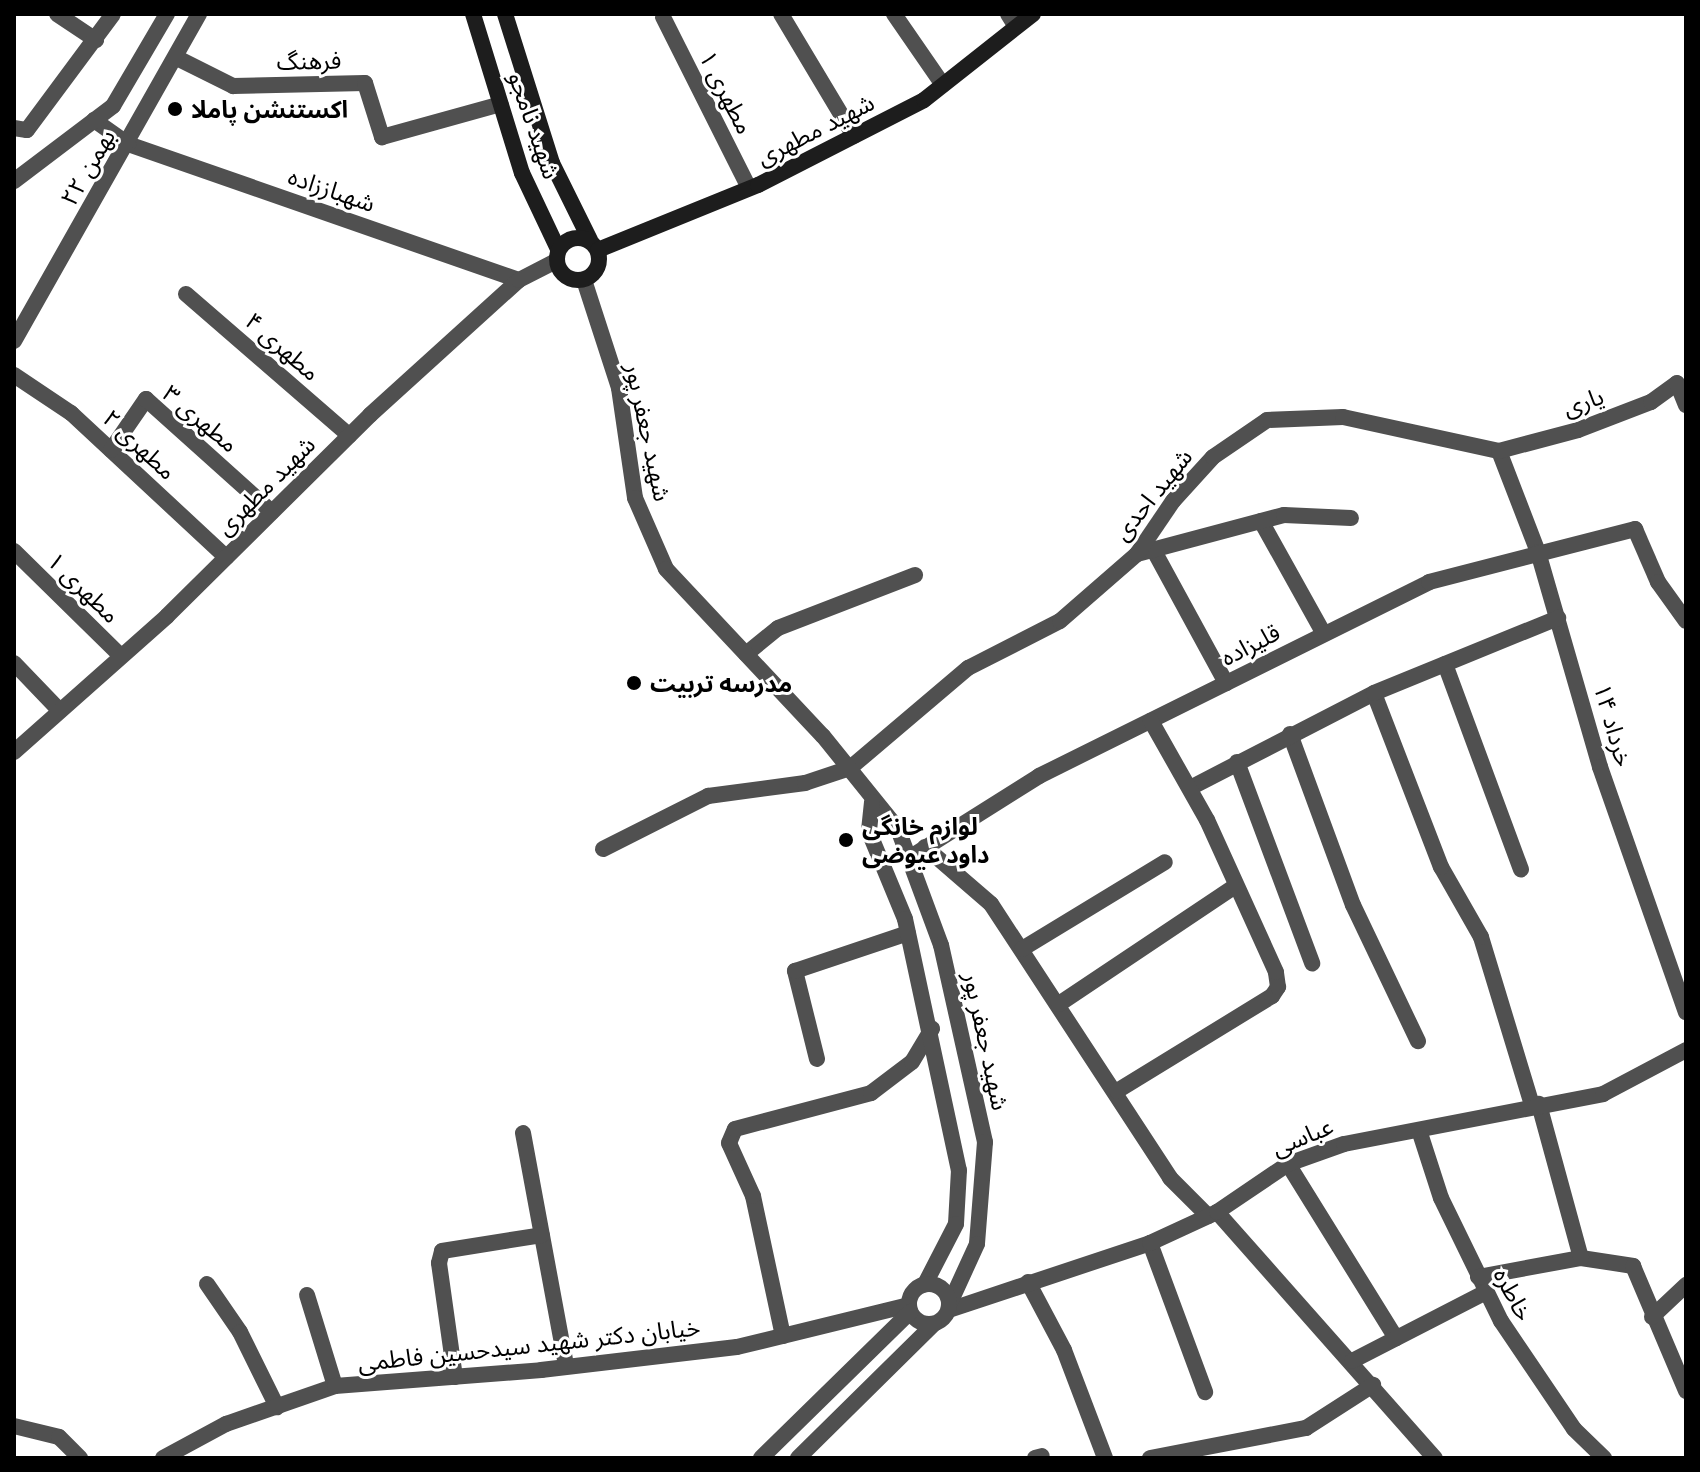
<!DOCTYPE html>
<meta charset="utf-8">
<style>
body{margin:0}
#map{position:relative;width:1700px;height:1472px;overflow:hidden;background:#fff;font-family:Lato,"Noto Sans Arabic",sans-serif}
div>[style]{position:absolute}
.minor>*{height:16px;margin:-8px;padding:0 8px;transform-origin:8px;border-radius:8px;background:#505050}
.tertiary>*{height:16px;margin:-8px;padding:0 8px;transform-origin:8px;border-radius:8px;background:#505050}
.tertiary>.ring{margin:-8px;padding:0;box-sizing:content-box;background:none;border:16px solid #505050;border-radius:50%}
.secondary>*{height:16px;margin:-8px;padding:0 8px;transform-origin:8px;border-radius:8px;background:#1d1d1d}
.secondary>.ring{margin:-8px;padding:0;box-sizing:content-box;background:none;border:16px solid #1d1d1d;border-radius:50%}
.dots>*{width:22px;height:22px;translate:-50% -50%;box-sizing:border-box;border:4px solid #fff;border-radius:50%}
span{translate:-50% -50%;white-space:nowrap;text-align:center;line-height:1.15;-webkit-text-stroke:6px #fff;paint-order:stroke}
.street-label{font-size:24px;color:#000}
.poi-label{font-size:24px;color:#000;font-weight:700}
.left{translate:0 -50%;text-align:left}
.frame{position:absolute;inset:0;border:16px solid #000;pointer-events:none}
</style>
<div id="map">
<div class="minor">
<i style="left:57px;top:14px;width:47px;rotate:33.7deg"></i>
<i style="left:781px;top:14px;width:142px;rotate:59.1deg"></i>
<i style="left:894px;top:14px;width:86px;rotate:55.4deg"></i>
<i style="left:1008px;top:14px;width:15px;rotate:58deg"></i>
<i style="left:663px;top:17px;width:191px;rotate:63.3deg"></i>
<i style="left:177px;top:58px;width:63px;rotate:26.6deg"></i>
<i style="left:233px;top:86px;width:132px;rotate:-1.3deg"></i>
<i style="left:365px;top:83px;width:57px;rotate:72.5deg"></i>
<i style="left:382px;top:137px;width:123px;rotate:-15.5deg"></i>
<i style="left:14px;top:128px;width:13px;rotate:9deg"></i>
<i style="left:27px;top:130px;width:144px;rotate:-53.4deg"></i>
<i style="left:128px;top:144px;width:414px;rotate:19.2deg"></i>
<i style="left:186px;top:294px;width:216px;rotate:40.9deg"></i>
<i style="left:14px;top:375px;width:69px;rotate:33.7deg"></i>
<i style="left:71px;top:413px;width:212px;rotate:42.9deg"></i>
<i style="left:111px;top:450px;width:62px;rotate:-55.5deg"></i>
<i style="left:146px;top:399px;width:169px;rotate:41.9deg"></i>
<i style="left:1499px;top:451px;width:108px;rotate:68.9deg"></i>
<i style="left:1538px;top:552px;width:224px;rotate:73.9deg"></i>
<i style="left:1600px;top:767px;width:260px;rotate:70.7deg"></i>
<i style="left:1261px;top:521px;width:129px;rotate:60.9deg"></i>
<i style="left:1153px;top:549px;width:153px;rotate:61.4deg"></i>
<i style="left:14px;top:551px;width:150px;rotate:44.5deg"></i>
<i style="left:1137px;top:554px;width:152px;rotate:-14.9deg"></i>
<i style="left:1284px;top:515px;width:67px;rotate:2.6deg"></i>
<i style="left:746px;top:654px;width:41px;rotate:-39.1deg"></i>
<i style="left:778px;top:628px;width:147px;rotate:-21.1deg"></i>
<i style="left:14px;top:663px;width:66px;rotate:46.2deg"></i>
<i style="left:1445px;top:664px;width:219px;rotate:69.7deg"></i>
<i style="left:1290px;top:734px;width:182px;rotate:69.8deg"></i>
<i style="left:1353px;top:905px;width:151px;rotate:64.5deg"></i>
<i style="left:1237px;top:762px;width:215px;rotate:69.5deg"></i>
<i style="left:1190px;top:788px;width:207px;rotate:-27.3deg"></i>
<i style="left:925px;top:847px;width:87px;rotate:40.8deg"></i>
<i style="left:991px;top:904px;width:327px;rotate:56.8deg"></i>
<i style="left:1170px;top:1178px;width:54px;rotate:45deg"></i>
<i style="left:603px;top:849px;width:118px;rotate:-26.8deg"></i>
<i style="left:708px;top:796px;width:98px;rotate:-7.6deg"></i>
<i style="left:805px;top:783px;width:47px;rotate:-18.4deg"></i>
<i style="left:850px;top:768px;width:155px;rotate:-40.3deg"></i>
<i style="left:968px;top:668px;width:103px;rotate:-27.1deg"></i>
<i style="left:1060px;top:621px;width:102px;rotate:-41deg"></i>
<i style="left:1137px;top:554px;width:64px;rotate:-55.8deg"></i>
<i style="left:1173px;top:501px;width:59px;rotate:-47.7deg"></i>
<i style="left:1213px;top:457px;width:65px;rotate:-34.4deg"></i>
<i style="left:1267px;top:420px;width:76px;rotate:-2.3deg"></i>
<i style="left:1343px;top:417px;width:160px;rotate:12.3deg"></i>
<i style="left:1499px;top:451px;width:82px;rotate:-14.9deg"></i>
<i style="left:1578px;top:430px;width:78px;rotate:-21deg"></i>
<i style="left:1651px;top:402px;width:32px;rotate:-36deg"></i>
<i style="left:1677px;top:383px;width:24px;rotate:68deg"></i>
<i style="left:909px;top:858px;width:154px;rotate:-32.2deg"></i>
<i style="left:1039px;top:776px;width:436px;rotate:-26.4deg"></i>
<i style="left:1429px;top:582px;width:213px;rotate:-14.4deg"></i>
<i style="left:1635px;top:529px;width:58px;rotate:66.5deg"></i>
<i style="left:1658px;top:582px;width:48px;rotate:54.3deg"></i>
<i style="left:1022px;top:949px;width:167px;rotate:-31.3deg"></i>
<i style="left:1059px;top:1004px;width:212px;rotate:-33.8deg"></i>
<i style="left:817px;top:1059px;width:91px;rotate:-104deg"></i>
<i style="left:795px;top:971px;width:119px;rotate:-18.6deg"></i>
<i style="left:1117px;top:1091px;width:182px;rotate:-31.5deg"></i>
<i style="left:1272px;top:996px;width:11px;rotate:-56deg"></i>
<i style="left:1278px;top:987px;width:15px;rotate:-98deg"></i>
<i style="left:1276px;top:972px;width:167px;rotate:-114.4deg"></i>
<i style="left:1207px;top:820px;width:114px;rotate:-119.5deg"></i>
<i style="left:1532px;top:1105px;width:176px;rotate:-106.9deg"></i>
<i style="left:1481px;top:937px;width:81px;rotate:-119.7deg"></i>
<i style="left:1441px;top:867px;width:186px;rotate:-111.1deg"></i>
<i style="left:1374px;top:693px;width:199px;rotate:-22.2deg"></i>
<i style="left:1419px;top:1130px;width:71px;rotate:72.1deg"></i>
<i style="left:1441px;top:1198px;width:137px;rotate:64deg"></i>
<i style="left:1501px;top:1321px;width:130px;rotate:55.9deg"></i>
<i style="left:1574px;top:1429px;width:42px;rotate:44deg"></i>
<i style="left:523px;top:1133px;width:237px;rotate:79.5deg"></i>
<i style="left:1288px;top:1164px;width:205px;rotate:58.2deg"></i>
<i style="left:1217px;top:1212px;width:329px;rotate:48.5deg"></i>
<i style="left:1150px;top:1243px;width:159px;rotate:69.7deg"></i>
<i style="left:1581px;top:1258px;width:53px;rotate:8.7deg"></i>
<i style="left:1633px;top:1266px;width:136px;rotate:67deg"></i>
<i style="left:1478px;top:1277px;width:105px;rotate:-10.5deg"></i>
<i style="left:1581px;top:1258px;width:160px;rotate:-105.3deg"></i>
<i style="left:1028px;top:1282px;width:77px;rotate:62.1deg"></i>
<i style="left:1064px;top:1350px;width:116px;rotate:69.2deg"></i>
<i style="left:207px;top:1284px;width:58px;rotate:55.5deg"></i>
<i style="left:240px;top:1332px;width:84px;rotate:63.7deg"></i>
<i style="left:307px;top:1295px;width:95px;rotate:72.9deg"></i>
<i style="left:949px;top:1310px;width:212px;rotate:-18.4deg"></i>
<i style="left:1150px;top:1243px;width:74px;rotate:-24.8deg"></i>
<i style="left:1217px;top:1212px;width:86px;rotate:-34.1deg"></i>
<i style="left:1288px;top:1164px;width:59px;rotate:-19.7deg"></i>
<i style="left:1344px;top:1144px;width:264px;rotate:-10.9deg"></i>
<i style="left:1603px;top:1094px;width:94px;rotate:-27.9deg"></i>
<i style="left:1652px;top:1317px;width:47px;rotate:-43.3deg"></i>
<i style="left:783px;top:1336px;width:143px;rotate:-102.1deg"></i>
<i style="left:753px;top:1196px;width:58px;rotate:-114.4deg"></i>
<i style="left:729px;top:1143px;width:15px;rotate:-67deg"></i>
<i style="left:735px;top:1129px;width:141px;rotate:-14.8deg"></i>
<i style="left:871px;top:1093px;width:51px;rotate:-37.1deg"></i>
<i style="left:912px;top:1062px;width:39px;rotate:-59deg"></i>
<i style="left:1352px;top:1361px;width:151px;rotate:-27.2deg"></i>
<i style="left:455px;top:1377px;width:115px;rotate:-98deg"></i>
<i style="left:439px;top:1263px;width:12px;rotate:-76deg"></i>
<i style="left:442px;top:1251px;width:101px;rotate:-9.1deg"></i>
<i style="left:14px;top:1426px;width:46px;rotate:13.7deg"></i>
<i style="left:59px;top:1437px;width:30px;rotate:45deg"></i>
<i style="left:1035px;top:1458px;width:7px;rotate:-16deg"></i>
<i style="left:1150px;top:1458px;width:159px;rotate:-10.9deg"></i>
<i style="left:1306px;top:1428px;width:80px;rotate:-32.7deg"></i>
</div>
<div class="tertiary">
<i style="left:94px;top:120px;width:42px;rotate:35.2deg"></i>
<i style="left:14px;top:181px;width:124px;rotate:-37.1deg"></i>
<i style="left:113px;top:106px;width:107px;rotate:-59.6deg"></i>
<i style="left:584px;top:280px;width:114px;rotate:72deg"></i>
<i style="left:619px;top:388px;width:111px;rotate:81.7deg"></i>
<i style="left:635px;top:498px;width:77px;rotate:66.4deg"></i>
<i style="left:666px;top:569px;width:229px;rotate:46.8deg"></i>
<i style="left:823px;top:736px;width:119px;rotate:51.1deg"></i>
<i style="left:898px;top:829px;width:124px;rotate:69.7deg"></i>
<i style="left:941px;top:945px;width:202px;rotate:77.4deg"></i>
<i style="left:985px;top:1142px;width:102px;rotate:94.5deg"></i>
<i style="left:977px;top:1244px;width:65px;rotate:114.6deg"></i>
<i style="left:14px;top:341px;width:376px;rotate:-60.5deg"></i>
<i style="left:14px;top:752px;width:205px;rotate:-41.6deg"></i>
<i style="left:167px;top:616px;width:286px;rotate:-44.7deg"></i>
<i style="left:370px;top:415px;width:201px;rotate:-42.2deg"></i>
<i style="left:519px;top:280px;width:42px;rotate:-27.2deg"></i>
<i style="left:872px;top:802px;width:30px;rotate:96deg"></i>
<i style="left:869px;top:832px;width:94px;rotate:67.5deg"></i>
<i style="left:905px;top:919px;width:257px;rotate:77.9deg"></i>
<i style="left:959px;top:1170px;width:54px;rotate:93.2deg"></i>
<i style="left:956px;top:1224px;width:68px;rotate:117.3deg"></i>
<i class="ring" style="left:909px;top:1284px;width:24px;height:24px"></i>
<i style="left:163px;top:1458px;width:72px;rotate:-28.4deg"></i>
<i style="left:226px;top:1424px;width:115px;rotate:-19.2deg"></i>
<i style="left:335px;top:1386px;width:207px;rotate:-4.4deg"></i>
<i style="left:541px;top:1370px;width:197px;rotate:-6.7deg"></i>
<i style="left:737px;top:1347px;width:177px;rotate:-13.7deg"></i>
<i style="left:761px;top:1458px;width:209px;rotate:-44.4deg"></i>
<i style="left:798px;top:1458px;width:191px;rotate:-44.6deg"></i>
</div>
<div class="secondary">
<i style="left:473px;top:14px;width:166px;rotate:72.9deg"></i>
<i style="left:522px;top:173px;width:84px;rotate:64.7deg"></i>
<i style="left:505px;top:14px;width:156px;rotate:72.5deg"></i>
<i style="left:552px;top:163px;width:86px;rotate:63.7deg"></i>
<i class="ring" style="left:557px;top:238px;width:26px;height:26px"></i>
<i style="left:598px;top:250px;width:173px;rotate:-22.1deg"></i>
<i style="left:758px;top:185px;width:186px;rotate:-27.1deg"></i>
<i style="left:924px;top:100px;width:139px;rotate:-38.3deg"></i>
</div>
<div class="dots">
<i style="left:175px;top:109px;background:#000"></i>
<i style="left:634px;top:683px;background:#000"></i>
<i style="left:846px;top:840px;background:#000"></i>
</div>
<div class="street-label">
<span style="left:309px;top:60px;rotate:-1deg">فرهنگ</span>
<span style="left:727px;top:92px;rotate:63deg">مطهری ۱</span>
<span style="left:535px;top:125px;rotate:71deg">شهید نامجو</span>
<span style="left:815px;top:129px;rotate:-27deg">شهید مطهری</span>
<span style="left:87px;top:167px;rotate:-60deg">۲۲ بهمن</span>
<span style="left:332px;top:189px;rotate:19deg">شهباززاده</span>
<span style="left:283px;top:346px;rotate:41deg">مطهری ۴</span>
<span style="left:1583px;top:401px;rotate:-19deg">یاری</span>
<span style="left:201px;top:418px;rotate:40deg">مطهری ۳</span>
<span style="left:649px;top:432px;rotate:78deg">شهید جعفر پور</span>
<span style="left:140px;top:444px;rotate:43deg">مطهری ۲</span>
<span style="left:265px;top:485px;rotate:-45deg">شهید مطهری</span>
<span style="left:1152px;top:494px;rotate:-51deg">شهید احدی</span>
<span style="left:84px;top:587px;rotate:44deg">مطهری ۱</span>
<span style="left:1250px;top:644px;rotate:-27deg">قلیزاده</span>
<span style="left:1614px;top:725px;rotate:74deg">۱۴ خرداد</span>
<span style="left:987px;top:1041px;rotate:78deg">شهید جعفر پور</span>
<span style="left:1302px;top:1136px;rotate:-22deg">عباسی</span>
<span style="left:1514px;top:1294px;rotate:62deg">خاطره</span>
<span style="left:529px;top:1344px;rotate:-6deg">خیابان دکتر شهید سیدحسین فاطمی</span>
</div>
<div class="poi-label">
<span class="left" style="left:191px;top:109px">اکستنشن پاملا</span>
<span class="left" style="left:650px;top:683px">مدرسه تربیت</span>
<span class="left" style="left:862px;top:840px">لوازم خانگی<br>داود عیوضی</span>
</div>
<div class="frame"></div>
</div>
